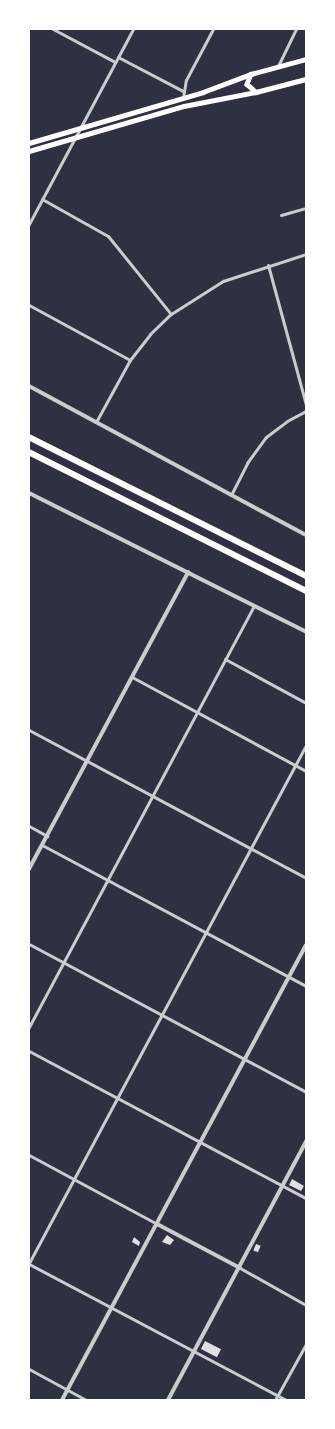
<!DOCTYPE html>
<style>
body{margin:0}
#map{position:relative;width:335px;height:1429px;overflow:hidden;background:#2d3142;font-family:Montserrat,sans-serif}
div>[style]{position:absolute}
.building>*{inset:0;background:#e0e0e3;transform-origin:0 0}
.minor>*{height:3px;margin:-1.5px;padding:0 1.5px;transform-origin:1.5px;border-radius:1.5px;background:#caccd0}
.tertiary>*{height:4px;margin:-2px;padding:0 2px;transform-origin:2px;border-radius:2px;background:#caccd0}
.secondary>*{height:4.5px;margin:-2.25px;padding:0 2.25px;transform-origin:2.25px;border-radius:2.25px;background:#fff}
.motorway>*{height:5.5px;margin:-2.75px;padding:0 2.75px;transform-origin:2.75px;border-radius:2.75px;background:#fff}
span{translate:-50% -50%;white-space:nowrap;text-align:center;line-height:1.15;-webkit-text-stroke:4px #fff;paint-order:stroke}
.frame{position:absolute;inset:0;border:30px solid #fff;pointer-events:none}
</style>
<div id="map">
<div class="building">
<i style="clip-path:polygon(292px 1179px,304px 1186px,301px 1191px,289px 1185px)"></i>
<i style="clip-path:polygon(167px 1235px,174px 1240px,170px 1245px,162px 1242px)"></i>
<i style="clip-path:polygon(134px 1237px,140px 1242px,139px 1246px,132px 1242px)"></i>
<i style="left:256px;top:1244px;width:5px;height:7px;rotate:22deg"></i>
<i style="left:205px;top:1341px;width:18px;height:9px;rotate:27deg"></i>
</div>
<div class="minor">
<i style="left:53px;top:29px;width:70px;rotate:28deg"></i>
<i style="left:118px;top:57px;width:73px;rotate:27.6deg"></i>
<i style="left:278px;top:66px;width:41px;rotate:-64.1deg"></i>
<i style="left:183px;top:98px;width:18px;rotate:-81deg"></i>
<i style="left:186px;top:80px;width:58px;rotate:-62.1deg"></i>
<i style="left:42px;top:199px;width:76px;rotate:29.3deg"></i>
<i style="left:108px;top:236px;width:100px;rotate:51.1deg"></i>
<i style="left:281px;top:215px;width:26px;rotate:-16deg"></i>
<i style="left:29px;top:224px;width:221px;rotate:-61.9deg"></i>
<i style="left:268px;top:265px;width:145px;rotate:74.8deg"></i>
<i style="left:29px;top:305px;width:115px;rotate:28.6deg"></i>
<i style="left:96px;top:422px;width:71px;rotate:-61.3deg"></i>
<i style="left:130px;top:360px;width:33px;rotate:-52deg"></i>
<i style="left:150px;top:334px;width:29px;rotate:-44deg"></i>
<i style="left:171px;top:314px;width:62px;rotate:-32.4deg"></i>
<i style="left:223px;top:281px;width:87px;rotate:-18deg"></i>
<i style="left:231px;top:495px;width:36px;rotate:-63deg"></i>
<i style="left:247px;top:463px;width:32px;rotate:-54deg"></i>
<i style="left:266px;top:437px;width:26px;rotate:-37deg"></i>
<i style="left:287px;top:421px;width:21px;rotate:-28deg"></i>
<i style="left:225px;top:659px;width:92px;rotate:28.5deg"></i>
<i style="left:132px;top:677px;width:198px;rotate:28.4deg"></i>
<i style="left:29px;top:730px;width:314px;rotate:28.1deg"></i>
<i style="left:29px;top:826px;width:21px;rotate:29deg"></i>
<i style="left:42px;top:845px;width:299px;rotate:28.1deg"></i>
<i style="left:29px;top:944px;width:314px;rotate:28.1deg"></i>
<i style="left:29px;top:1027px;width:478px;rotate:-61.9deg"></i>
<i style="left:29px;top:1051px;width:314px;rotate:28deg"></i>
<i style="left:29px;top:1155px;width:145px;rotate:28.3deg"></i>
<i style="left:29px;top:1263px;width:587px;rotate:-61.86deg"></i>
<i style="left:29px;top:1264px;width:291px;rotate:27.9deg"></i>
<i style="left:240px;top:1268px;width:76px;rotate:29.3deg"></i>
<i style="left:29px;top:1369px;width:65px;rotate:28.5deg"></i>
<i style="left:275px;top:1400px;width:64px;rotate:-61deg"></i>
</div>
<div class="tertiary">
<i style="left:29px;top:386px;width:315px;rotate:28.3deg"></i>
<i style="left:29px;top:493px;width:310px;rotate:26.6deg"></i>
<i style="left:29px;top:869px;width:337px;rotate:-61.8deg"></i>
<i style="left:157px;top:1224px;width:94px;rotate:27.9deg"></i>
<i style="left:62px;top:1400px;width:516px;rotate:-61.8deg"></i>
<i style="left:168px;top:1400px;width:293px;rotate:-61.9deg"></i>
</div>
<div class="secondary">
<i style="left:251px;top:74px;width:11px;rotate:112deg"></i>
<i style="left:247px;top:84px;width:12px;rotate:42deg"></i>
<i style="left:29px;top:143px;width:181px;rotate:-16.3deg"></i>
<i style="left:203px;top:92px;width:51px;rotate:-20.6deg"></i>
<i style="left:251px;top:74px;width:57px;rotate:-15.3deg"></i>
<i style="left:29px;top:151px;width:161px;rotate:-16.2deg"></i>
<i style="left:184px;top:106px;width:73px;rotate:-11deg"></i>
<i style="left:256px;top:92px;width:52px;rotate:-14.6deg"></i>
</div>
<div class="motorway">
<i style="left:29px;top:437px;width:310px;rotate:26.6deg"></i>
<i style="left:29px;top:452px;width:310px;rotate:26.6deg"></i>
</div>
<div class="frame"></div>
</div>
